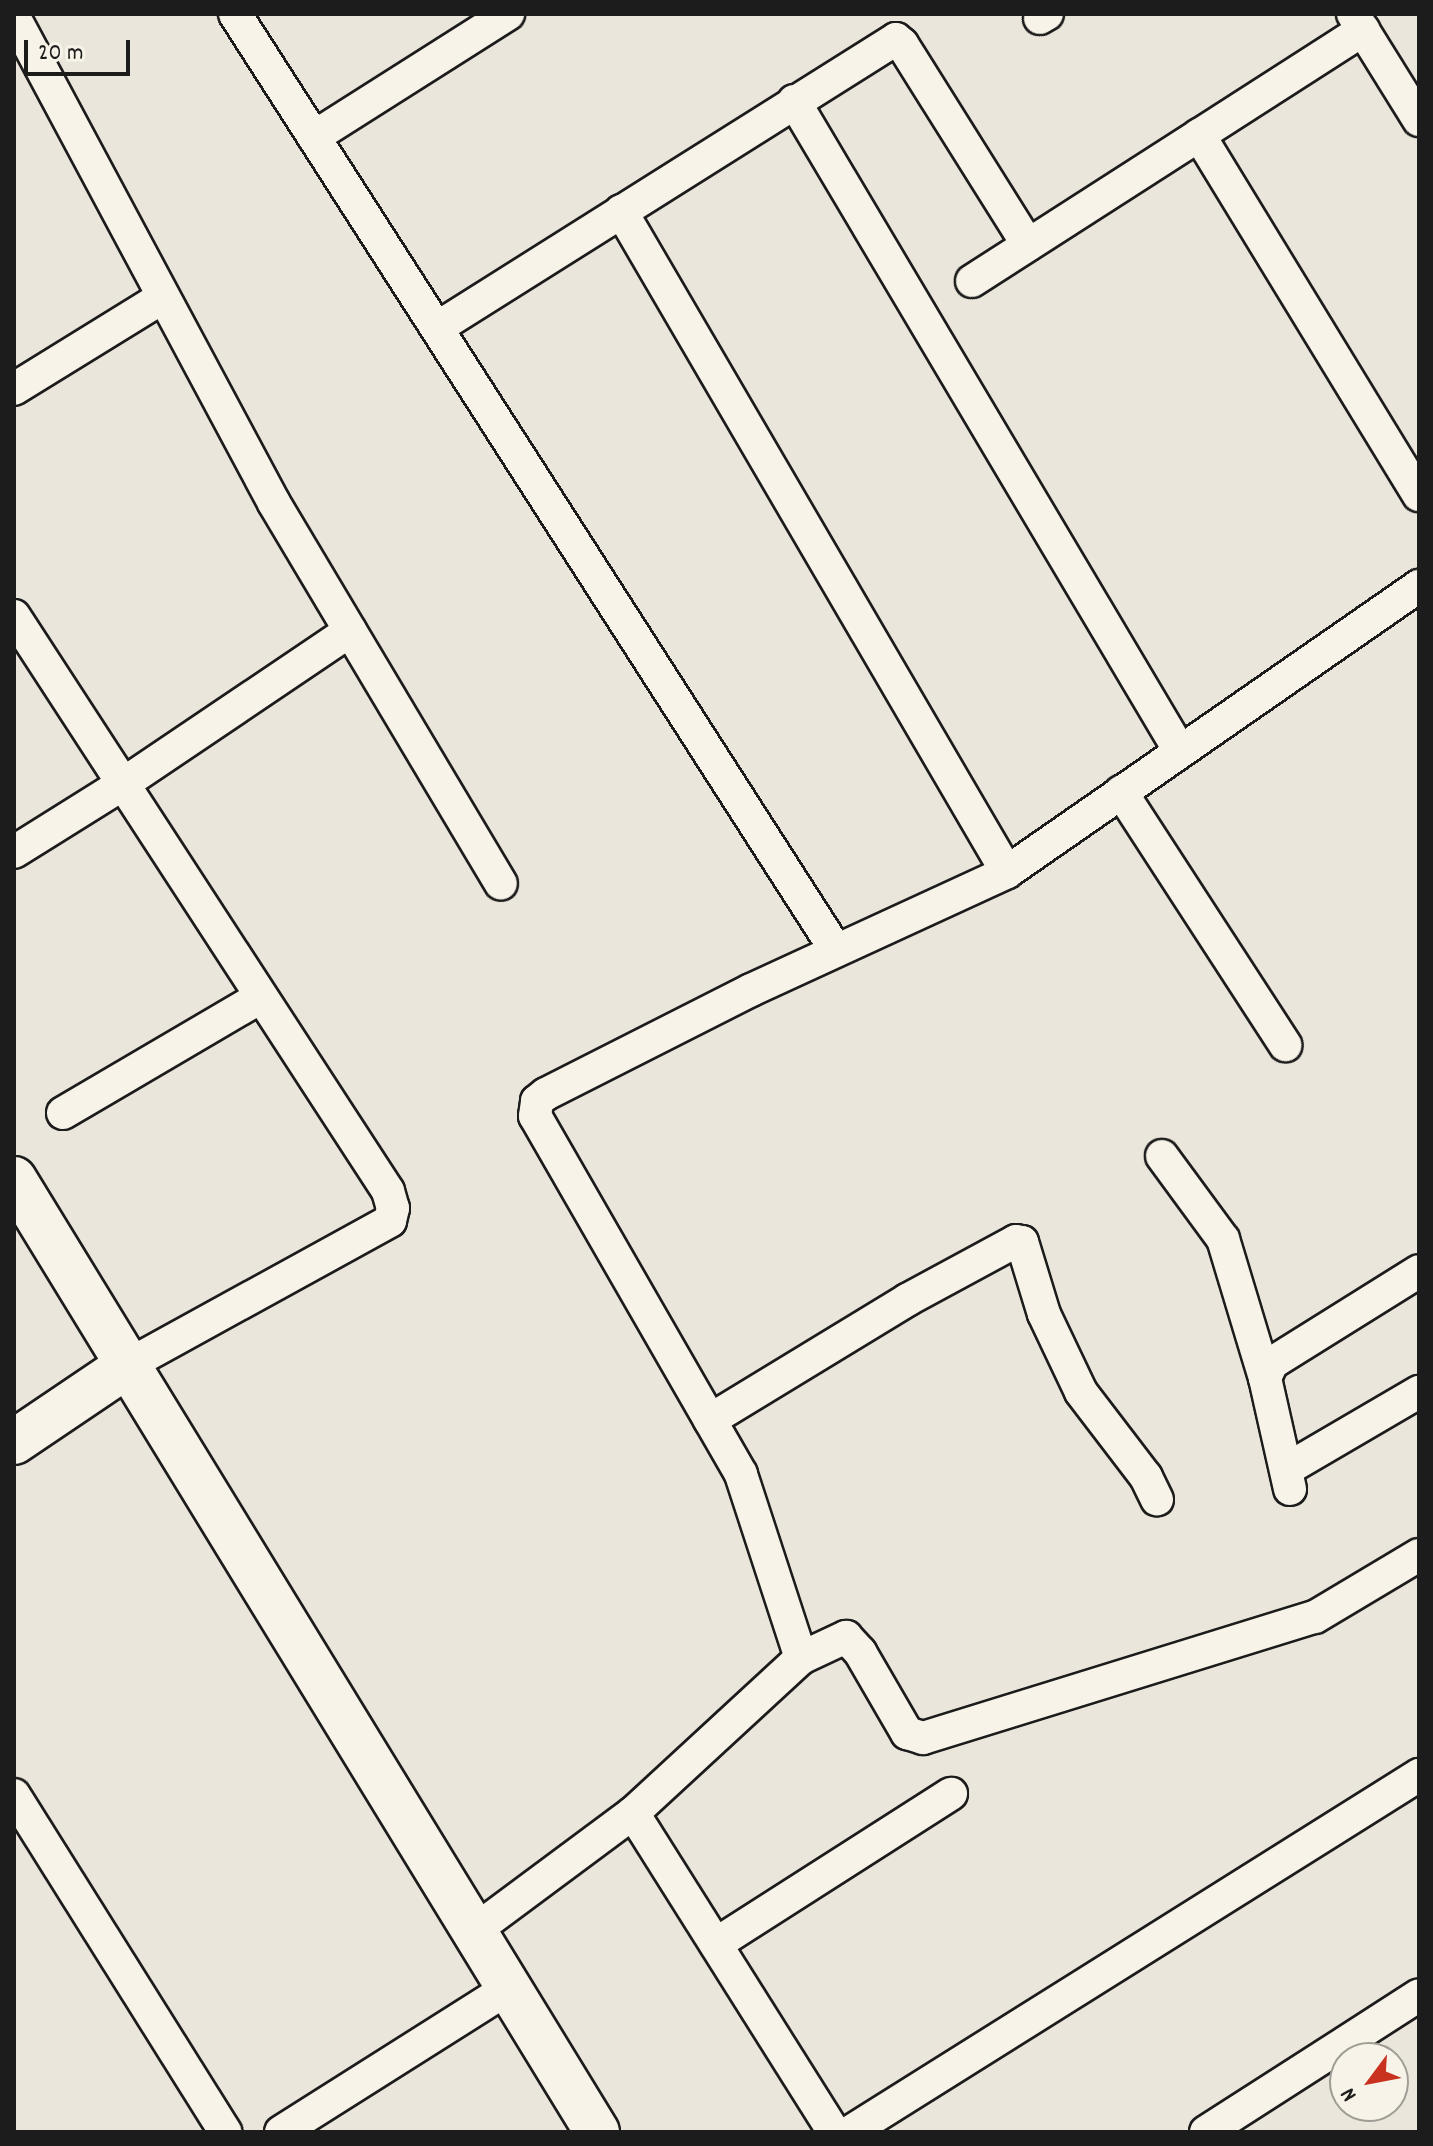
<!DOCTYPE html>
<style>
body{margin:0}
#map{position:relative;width:1433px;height:2146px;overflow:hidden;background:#eae6dc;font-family:Dekko,sans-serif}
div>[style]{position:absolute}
.roads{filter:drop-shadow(2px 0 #1c1c1c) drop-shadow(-2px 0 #1c1c1c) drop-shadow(0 2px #1c1c1c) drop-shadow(0 -2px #1c1c1c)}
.street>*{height:32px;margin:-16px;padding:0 16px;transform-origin:16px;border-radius:16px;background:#f7f3e8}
.secondary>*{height:44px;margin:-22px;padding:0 22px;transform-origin:22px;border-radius:22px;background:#f7f3e8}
span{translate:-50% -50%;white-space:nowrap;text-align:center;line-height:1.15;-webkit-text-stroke:6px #f7f3e8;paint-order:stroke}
.frame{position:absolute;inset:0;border:16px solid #1c1c1c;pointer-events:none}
.north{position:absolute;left:1329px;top:2042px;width:80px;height:80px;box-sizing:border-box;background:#f7f3e8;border:2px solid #9f9d96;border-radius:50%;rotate:238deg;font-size:22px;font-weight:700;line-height:32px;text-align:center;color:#1c1c1c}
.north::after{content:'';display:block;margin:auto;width:28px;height:36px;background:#c8321e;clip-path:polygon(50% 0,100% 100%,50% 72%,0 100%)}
.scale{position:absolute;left:24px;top:40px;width:106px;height:36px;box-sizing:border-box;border:4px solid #1c1c1c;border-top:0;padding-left:10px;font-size:24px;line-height:28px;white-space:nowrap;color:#1c1c1c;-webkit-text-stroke:6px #f7f3e8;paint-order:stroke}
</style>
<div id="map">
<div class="roads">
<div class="street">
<i style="left:235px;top:14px;width:1112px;rotate:57.3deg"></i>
<i style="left:1353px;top:14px;width:125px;rotate:58.1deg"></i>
<i style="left:14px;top:17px;width:551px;rotate:61.85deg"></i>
<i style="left:274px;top:503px;width:443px;rotate:59.2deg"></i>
<i style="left:1040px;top:18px;width:8px;rotate:-30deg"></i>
<i style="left:794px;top:101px;width:756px;rotate:59.3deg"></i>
<i style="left:1199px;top:135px;width:422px;rotate:58.6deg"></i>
<i style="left:314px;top:137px;width:230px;rotate:-32.4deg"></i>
<i style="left:621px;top:211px;width:765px;rotate:59.72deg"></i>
<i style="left:972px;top:281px;width:465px;rotate:-32.7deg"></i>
<i style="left:437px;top:328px;width:542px;rotate:-32.2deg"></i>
<i style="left:896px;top:39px;width:8px;rotate:40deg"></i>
<i style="left:902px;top:44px;width:237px;rotate:57.9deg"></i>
<i style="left:14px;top:389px;width:175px;rotate:-31.7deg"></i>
<i style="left:14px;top:616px;width:686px;rotate:56.96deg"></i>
<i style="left:388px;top:1191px;width:18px;rotate:74deg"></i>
<i style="left:393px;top:1208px;width:13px;rotate:103deg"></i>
<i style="left:390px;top:1221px;width:299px;rotate:151.2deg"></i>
<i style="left:1121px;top:792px;width:302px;rotate:57deg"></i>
<i style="left:14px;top:852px;width:128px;rotate:-32deg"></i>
<i style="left:123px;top:784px;width:274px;rotate:-34deg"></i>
<i style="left:63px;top:1113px;width:229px;rotate:-30.4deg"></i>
<i style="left:1162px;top:1156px;width:103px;rotate:53.7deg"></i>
<i style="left:1223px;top:1239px;width:145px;rotate:73.2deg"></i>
<i style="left:710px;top:1420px;width:231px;rotate:-31.3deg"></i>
<i style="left:907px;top:1300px;width:124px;rotate:-28.4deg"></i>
<i style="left:1016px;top:1241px;width:6px;rotate:9deg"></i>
<i style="left:1022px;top:1242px;width:75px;rotate:73deg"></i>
<i style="left:1044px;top:1314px;width:86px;rotate:64.6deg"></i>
<i style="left:1081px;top:1392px;width:107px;rotate:52.6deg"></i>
<i style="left:1146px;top:1477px;width:25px;rotate:64deg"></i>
<i style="left:1287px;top:1469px;width:153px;rotate:-30.3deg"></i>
<i style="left:1290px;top:1489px;width:114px;rotate:-102.7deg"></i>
<i style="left:1265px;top:1378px;width:17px;rotate:-65deg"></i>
<i style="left:1272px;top:1363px;width:173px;rotate:-32deg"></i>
<i style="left:801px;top:1658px;width:194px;rotate:-108.1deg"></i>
<i style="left:741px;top:1474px;width:413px;rotate:-119.9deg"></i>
<i style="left:535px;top:1116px;width:15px;rotate:-82deg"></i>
<i style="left:537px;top:1101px;width:11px;rotate:-38deg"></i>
<i style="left:546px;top:1094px;width:230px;rotate:-26.9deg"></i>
<i style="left:751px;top:990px;width:282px;rotate:-24.7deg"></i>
<i style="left:1007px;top:872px;width:502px;rotate:-34.77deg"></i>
<i style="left:14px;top:1795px;width:398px;rotate:57.9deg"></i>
<i style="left:633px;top:1813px;width:377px;rotate:57.8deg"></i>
<i style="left:474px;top:1931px;width:198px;rotate:-36.6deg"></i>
<i style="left:633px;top:1813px;width:229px;rotate:-42.7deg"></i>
<i style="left:801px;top:1658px;width:50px;rotate:-25deg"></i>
<i style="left:846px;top:1637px;width:21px;rotate:47deg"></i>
<i style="left:860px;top:1652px;width:94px;rotate:59.9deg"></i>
<i style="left:907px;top:1733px;width:17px;rotate:17deg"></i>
<i style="left:923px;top:1738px;width:410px;rotate:-17.2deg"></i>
<i style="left:1315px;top:1617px;width:121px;rotate:-30.8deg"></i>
<i style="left:716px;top:1944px;width:279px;rotate:-32.6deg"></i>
<i style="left:281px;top:2132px;width:270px;rotate:-32.3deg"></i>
<i style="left:850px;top:2132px;width:672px;rotate:-32.1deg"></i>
<i style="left:1206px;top:2132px;width:253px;rotate:-32.7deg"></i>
</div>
<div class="secondary">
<i style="left:14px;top:1179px;width:1117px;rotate:58.54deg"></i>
<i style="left:14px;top:1442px;width:138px;rotate:-34deg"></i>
</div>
</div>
<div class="frame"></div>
<div class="north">N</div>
<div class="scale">20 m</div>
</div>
